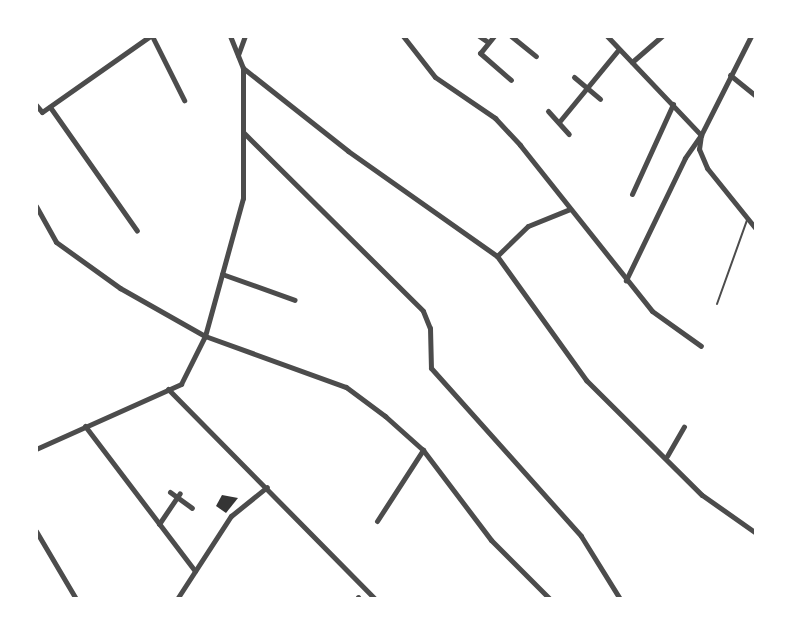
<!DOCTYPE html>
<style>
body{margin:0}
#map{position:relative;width:792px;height:635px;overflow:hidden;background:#fff;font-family:"Roboto Condensed",sans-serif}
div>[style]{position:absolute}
.building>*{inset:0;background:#353535}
.service>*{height:2px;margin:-1px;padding:0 1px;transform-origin:1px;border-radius:1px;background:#4c4c4c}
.minor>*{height:5px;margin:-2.5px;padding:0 2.5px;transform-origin:2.5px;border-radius:2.5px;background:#4c4c4c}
span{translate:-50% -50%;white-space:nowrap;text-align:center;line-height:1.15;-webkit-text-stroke:5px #fff;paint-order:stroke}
.frame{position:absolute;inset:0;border:38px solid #fff;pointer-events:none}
</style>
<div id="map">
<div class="building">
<i style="clip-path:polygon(222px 495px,238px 498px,226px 513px,216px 506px)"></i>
</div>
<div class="service">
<i style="left:717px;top:304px;width:89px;rotate:-70.3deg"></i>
</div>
<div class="minor">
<i style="left:152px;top:36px;width:72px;rotate:63.4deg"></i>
<i style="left:403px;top:36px;width:52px;rotate:52deg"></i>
<i style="left:435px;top:77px;width:73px;rotate:34.3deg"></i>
<i style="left:495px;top:118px;width:37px;rotate:47deg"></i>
<i style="left:520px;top:145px;width:212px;rotate:51.5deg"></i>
<i style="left:652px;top:311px;width:60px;rotate:35.5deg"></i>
<i style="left:479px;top:36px;width:11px;rotate:34deg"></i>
<i style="left:494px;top:36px;width:22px;rotate:129deg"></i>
<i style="left:480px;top:53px;width:41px;rotate:41.1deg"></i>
<i style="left:511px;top:36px;width:32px;rotate:39deg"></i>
<i style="left:607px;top:36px;width:137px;rotate:46.5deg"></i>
<i style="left:701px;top:135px;width:28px;rotate:125deg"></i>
<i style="left:685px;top:158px;width:136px;rotate:115.8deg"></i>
<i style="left:751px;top:36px;width:111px;rotate:116.8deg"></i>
<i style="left:701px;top:135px;width:14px;rotate:98deg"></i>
<i style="left:699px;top:149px;width:21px;rotate:67deg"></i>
<i style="left:707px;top:168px;width:78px;rotate:51.2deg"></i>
<i style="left:238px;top:55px;width:20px;rotate:-70deg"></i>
<i style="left:632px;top:62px;width:40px;rotate:-41deg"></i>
<i style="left:243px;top:68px;width:134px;rotate:38.3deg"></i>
<i style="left:348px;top:151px;width:182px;rotate:35.2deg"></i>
<i style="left:497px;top:256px;width:153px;rotate:54.3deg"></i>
<i style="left:586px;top:380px;width:163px;rotate:44.8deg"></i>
<i style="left:702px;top:495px;width:66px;rotate:35.1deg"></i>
<i style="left:730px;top:75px;width:33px;rotate:39deg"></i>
<i style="left:574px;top:77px;width:34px;rotate:40deg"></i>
<i style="left:36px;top:105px;width:9px;rotate:49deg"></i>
<i style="left:42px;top:112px;width:132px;rotate:-35.1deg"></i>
<i style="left:50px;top:107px;width:151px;rotate:54.9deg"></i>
<i style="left:548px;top:111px;width:31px;rotate:48deg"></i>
<i style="left:559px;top:122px;width:94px;rotate:-50.6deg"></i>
<i style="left:244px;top:133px;width:252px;rotate:44.8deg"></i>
<i style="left:423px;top:311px;width:18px;rotate:68deg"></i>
<i style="left:430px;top:328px;width:40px;rotate:88.6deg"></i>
<i style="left:431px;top:368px;width:225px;rotate:48.2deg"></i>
<i style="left:581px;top:536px;width:74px;rotate:58.2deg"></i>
<i style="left:632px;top:194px;width:99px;rotate:-65.5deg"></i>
<i style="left:36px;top:206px;width:41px;rotate:60.9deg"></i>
<i style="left:56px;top:242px;width:79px;rotate:35.7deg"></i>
<i style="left:120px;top:288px;width:98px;rotate:29.5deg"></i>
<i style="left:205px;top:336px;width:150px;rotate:19.9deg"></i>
<i style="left:346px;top:387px;width:49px;rotate:36.6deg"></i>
<i style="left:385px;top:416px;width:51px;rotate:41.8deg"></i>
<i style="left:423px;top:450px;width:113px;rotate:52.9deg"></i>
<i style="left:491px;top:540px;width:83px;rotate:45deg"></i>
<i style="left:497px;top:256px;width:43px;rotate:-44.1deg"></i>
<i style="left:528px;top:226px;width:45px;rotate:-22deg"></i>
<i style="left:222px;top:274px;width:77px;rotate:19.6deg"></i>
<i style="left:168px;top:389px;width:295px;rotate:45.4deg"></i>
<i style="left:85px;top:426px;width:182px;rotate:52.8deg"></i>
<i style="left:36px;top:449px;width:159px;rotate:-24.1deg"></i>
<i style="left:181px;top:384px;width:54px;rotate:-63.4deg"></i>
<i style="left:205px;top:336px;width:143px;rotate:-74.6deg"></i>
<i style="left:243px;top:198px;width:130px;rotate:-90deg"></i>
<i style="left:243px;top:68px;width:35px;rotate:-112deg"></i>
<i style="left:667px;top:456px;width:34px;rotate:-60deg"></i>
<i style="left:170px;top:492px;width:27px;rotate:36deg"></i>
<i style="left:377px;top:521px;width:85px;rotate:-57.1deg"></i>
<i style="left:159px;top:524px;width:37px;rotate:-56deg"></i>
<i style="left:36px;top:531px;width:79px;rotate:59.5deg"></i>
<i style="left:358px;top:597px;width:2px;rotate:63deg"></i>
<i style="left:177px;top:599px;width:99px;rotate:-57deg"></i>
<i style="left:231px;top:516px;width:46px;rotate:-38.9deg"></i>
</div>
<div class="frame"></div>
</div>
